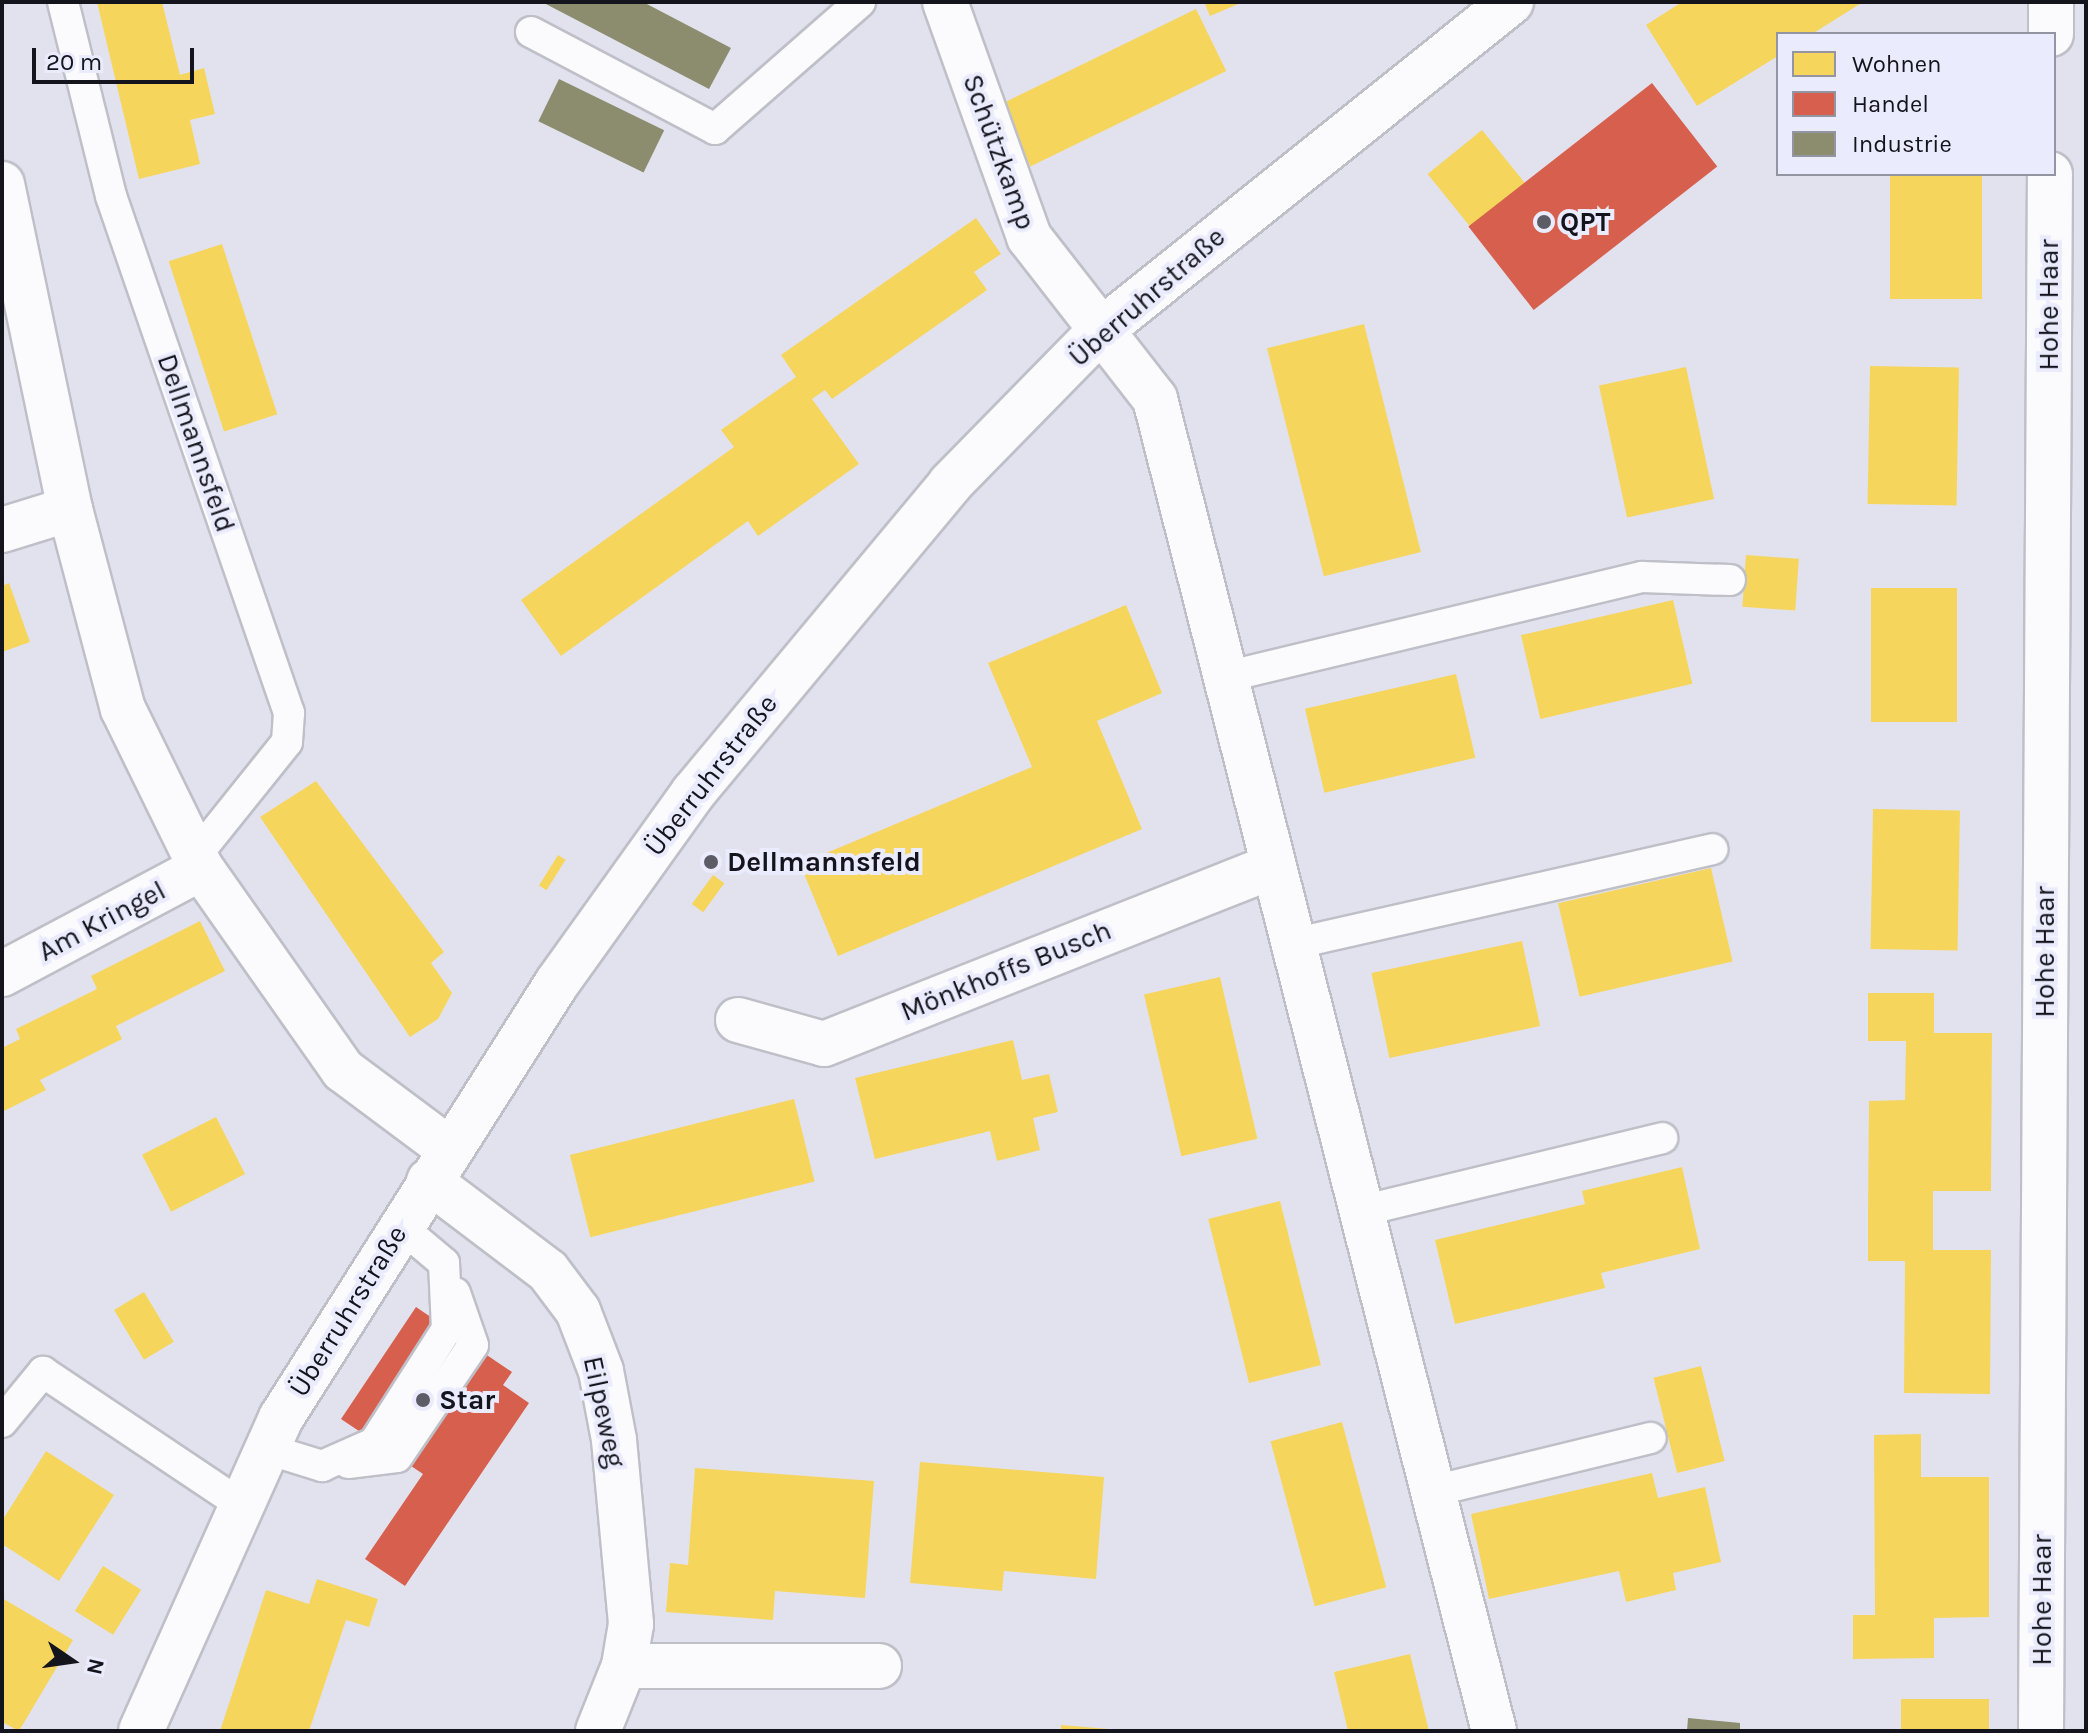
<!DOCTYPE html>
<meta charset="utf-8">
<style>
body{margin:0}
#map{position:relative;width:2088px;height:1733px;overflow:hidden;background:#e2e2ef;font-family:Karla,sans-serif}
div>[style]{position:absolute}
.homes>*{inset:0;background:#f6d55c;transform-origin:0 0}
.shops>*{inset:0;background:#d6604d;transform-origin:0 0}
.industry>*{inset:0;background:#8c8c6e;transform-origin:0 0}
.roads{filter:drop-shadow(2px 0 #bfbfc8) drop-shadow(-2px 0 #bfbfc8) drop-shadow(0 2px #bfbfc8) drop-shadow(0 -2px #bfbfc8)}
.lane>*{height:30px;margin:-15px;padding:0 15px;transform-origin:15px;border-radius:15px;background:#fbfbfd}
.street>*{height:44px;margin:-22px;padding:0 22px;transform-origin:22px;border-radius:22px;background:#fbfbfd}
.secondary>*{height:44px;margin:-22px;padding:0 22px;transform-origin:22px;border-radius:22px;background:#fbfbfd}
.dots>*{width:22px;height:22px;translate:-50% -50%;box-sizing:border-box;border:4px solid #eaebfd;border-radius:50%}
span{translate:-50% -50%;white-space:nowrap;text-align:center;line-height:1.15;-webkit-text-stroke:8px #eaebfd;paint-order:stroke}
.street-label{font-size:28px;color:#14141c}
.poi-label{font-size:28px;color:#14141c;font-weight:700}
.left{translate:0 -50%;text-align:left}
.frame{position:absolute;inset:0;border:4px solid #14141c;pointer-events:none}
.legend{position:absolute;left:1776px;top:32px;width:280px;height:144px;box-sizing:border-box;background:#eaebfd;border:2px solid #9495a3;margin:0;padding:10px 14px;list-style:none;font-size:24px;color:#14141c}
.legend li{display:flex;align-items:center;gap:16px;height:40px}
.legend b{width:40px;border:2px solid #9495a3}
.north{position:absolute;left:32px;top:1621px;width:80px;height:80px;-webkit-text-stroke:6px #eaebfd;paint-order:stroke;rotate:103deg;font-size:22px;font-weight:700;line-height:32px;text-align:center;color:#14141c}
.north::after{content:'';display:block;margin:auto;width:28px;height:36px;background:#14141c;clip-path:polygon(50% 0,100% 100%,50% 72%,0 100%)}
.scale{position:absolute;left:32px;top:48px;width:162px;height:36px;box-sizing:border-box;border:4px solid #14141c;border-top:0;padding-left:10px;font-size:24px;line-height:28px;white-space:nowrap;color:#14141c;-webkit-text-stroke:6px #eaebfd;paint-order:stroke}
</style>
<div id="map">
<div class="homes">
<i style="clip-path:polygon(97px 2px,162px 2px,180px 75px,204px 68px,215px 114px,190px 120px,200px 164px,139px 179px)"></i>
<i style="clip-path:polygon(1204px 2px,1243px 2px,1210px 16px)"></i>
<i style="clip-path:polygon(1682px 2px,1863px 2px,1812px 34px,1778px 34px,1778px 56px,1697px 106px,1646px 25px)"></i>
<i style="left:1196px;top:9px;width:69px;height:218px;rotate:64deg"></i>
<i style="left:1482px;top:130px;width:70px;height:70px;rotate:51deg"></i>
<i style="left:1890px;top:174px;width:92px;height:125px"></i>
<i style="clip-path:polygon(976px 218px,1001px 254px,974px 272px,987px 290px,832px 399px,825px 390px,812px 399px,859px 464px,758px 536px,748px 521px,561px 656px,521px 600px,734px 447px,721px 430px,796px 377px,781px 355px)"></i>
<i style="left:222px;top:244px;width:179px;height:56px;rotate:72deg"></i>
<i style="left:1364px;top:324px;width:235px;height:100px;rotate:76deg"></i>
<i style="left:1870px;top:366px;width:89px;height:138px;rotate:1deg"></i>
<i style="left:1686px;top:367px;width:135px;height:89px;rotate:78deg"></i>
<i style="left:1746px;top:555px;width:53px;height:52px;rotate:4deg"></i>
<i style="clip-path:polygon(9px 583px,30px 642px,2px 652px,2px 586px)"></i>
<i style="left:1871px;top:588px;width:86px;height:134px"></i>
<i style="left:1673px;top:600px;width:86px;height:156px;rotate:77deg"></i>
<i style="clip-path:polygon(1126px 605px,1162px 693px,1097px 721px,1142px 829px,838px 956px,800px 864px,1032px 767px,988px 663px)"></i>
<i style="left:1456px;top:674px;width:86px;height:155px;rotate:77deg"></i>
<i style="clip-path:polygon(316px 781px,444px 952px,431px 963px,452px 993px,438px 1019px,410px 1037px,260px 817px)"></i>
<i style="left:1873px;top:809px;width:87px;height:140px;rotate:1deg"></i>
<i style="left:558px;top:855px;width:9px;height:36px;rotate:32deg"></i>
<i style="left:1711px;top:868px;width:96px;height:157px;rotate:77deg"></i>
<i style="left:713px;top:875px;width:14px;height:36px;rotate:36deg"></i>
<i style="clip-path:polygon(200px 921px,225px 971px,116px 1026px,122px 1039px,40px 1080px,46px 1090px,2px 1112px,2px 1048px,20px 1039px,16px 1029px,97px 989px,91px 976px)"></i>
<i style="left:1522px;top:941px;width:87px;height:154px;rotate:78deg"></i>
<i style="left:1220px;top:977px;width:166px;height:78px;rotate:77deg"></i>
<i style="clip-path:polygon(1868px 993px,1934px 993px,1934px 1033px,1992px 1033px,1991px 1191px,1933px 1191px,1933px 1250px,1991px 1250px,1990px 1394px,1904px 1393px,1905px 1261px,1868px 1261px,1868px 1212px,1869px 1101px,1905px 1100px,1906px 1041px,1868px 1041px)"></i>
<i style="clip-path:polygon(1013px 1040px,1022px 1080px,1049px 1074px,1058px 1112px,1033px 1118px,1040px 1150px,997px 1161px,990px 1131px,875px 1159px,855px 1078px)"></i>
<i style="left:794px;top:1099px;width:85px;height:231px;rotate:76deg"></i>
<i style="left:216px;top:1117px;width:64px;height:83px;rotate:63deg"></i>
<i style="clip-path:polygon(1682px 1167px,1700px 1249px,1601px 1273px,1605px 1288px,1455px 1324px,1435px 1240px,1585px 1204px,1582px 1191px)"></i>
<i style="left:1280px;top:1201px;width:169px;height:74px;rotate:76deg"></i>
<i style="left:144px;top:1292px;width:58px;height:35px;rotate:59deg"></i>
<i style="left:1701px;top:1366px;width:98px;height:49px;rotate:76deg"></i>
<i style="left:1342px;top:1422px;width:171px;height:74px;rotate:75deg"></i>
<i style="clip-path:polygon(1921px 1434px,1921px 1477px,1989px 1477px,1989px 1617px,1934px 1618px,1934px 1658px,1853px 1659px,1853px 1615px,1875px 1615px,1874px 1435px)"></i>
<i style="clip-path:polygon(46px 1451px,114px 1495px,59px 1581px,2px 1544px,2px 1521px)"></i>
<i style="clip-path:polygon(920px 1462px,1104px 1477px,1096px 1579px,1004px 1571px,1002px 1591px,910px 1583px)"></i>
<i style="clip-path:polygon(695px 1468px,874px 1481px,865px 1598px,775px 1591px,773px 1620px,666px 1612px,670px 1563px,688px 1565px)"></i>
<i style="clip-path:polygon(1652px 1473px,1658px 1498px,1705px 1487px,1721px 1562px,1673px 1573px,1676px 1590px,1626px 1602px,1619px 1571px,1489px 1599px,1471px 1514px)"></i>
<i style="left:103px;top:1566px;width:45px;height:53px;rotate:32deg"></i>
<i style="clip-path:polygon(317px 1579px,378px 1599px,369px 1627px,346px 1620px,309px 1731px,220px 1731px,266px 1590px,309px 1604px)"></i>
<i style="clip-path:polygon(2px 1598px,73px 1640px,19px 1731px,2px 1722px)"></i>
<i style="clip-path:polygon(1410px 1654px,1429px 1731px,1348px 1731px,1334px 1672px)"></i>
<i style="left:1989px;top:1699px;width:32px;height:88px;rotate:90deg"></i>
<i style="clip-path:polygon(1061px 1725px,1109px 1729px,1108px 1731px,1061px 1731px)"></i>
</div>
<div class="shops">
<i style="left:1652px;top:83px;width:106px;height:233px;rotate:52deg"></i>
<i style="clip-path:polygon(416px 1307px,512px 1372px,503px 1385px,529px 1403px,405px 1586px,365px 1559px,423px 1474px,341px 1419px)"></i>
</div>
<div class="industry">
<i style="clip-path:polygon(542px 2px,643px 2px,731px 48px,709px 89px)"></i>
<i style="left:559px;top:79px;width:117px;height:47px;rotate:26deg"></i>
<i style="clip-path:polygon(1688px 1718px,1740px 1723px,1740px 1731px,1687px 1731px)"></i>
</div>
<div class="roads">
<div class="lane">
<i style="left:63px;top:2px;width:200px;rotate:76.1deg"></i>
<i style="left:111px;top:196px;width:547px;rotate:71deg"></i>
<i style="left:289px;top:713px;width:29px;rotate:94deg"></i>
<i style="left:287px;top:742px;width:147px;rotate:128.7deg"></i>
<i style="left:531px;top:32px;width:208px;rotate:27.8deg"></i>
<i style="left:715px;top:129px;width:193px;rotate:-41.2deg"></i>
<i style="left:1225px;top:677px;width:429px;rotate:-13.5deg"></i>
<i style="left:1642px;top:577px;width:88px;rotate:2deg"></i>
<i style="left:1292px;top:944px;width:431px;rotate:-12.7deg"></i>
<i style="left:1361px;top:1211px;width:310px;rotate:-13.6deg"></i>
<i style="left:2px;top:1422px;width:65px;rotate:-50.6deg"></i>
<i style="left:43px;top:1372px;width:239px;rotate:33.8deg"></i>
<i style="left:267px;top:1449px;width:58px;rotate:17.2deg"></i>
<i style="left:322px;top:1466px;width:57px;rotate:-23.9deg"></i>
<i style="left:374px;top:1443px;width:135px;rotate:-57.4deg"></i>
<i style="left:447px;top:1329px;width:66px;rotate:-92.6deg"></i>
<i style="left:444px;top:1263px;width:57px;rotate:-139.9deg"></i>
<i style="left:348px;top:1463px;width:49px;rotate:-7deg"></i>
<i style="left:397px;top:1457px;width:135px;rotate:-55.8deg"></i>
<i style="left:473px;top:1345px;width:55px;rotate:-109.1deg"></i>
<i style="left:1433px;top:1491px;width:224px;rotate:-13.7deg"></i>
</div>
<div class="street">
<i style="left:945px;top:2px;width:250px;rotate:70.3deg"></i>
<i style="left:1029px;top:237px;width:205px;rotate:52.1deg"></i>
<i style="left:1155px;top:399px;width:1374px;rotate:75.72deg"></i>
<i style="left:2051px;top:34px;width:32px;rotate:-90deg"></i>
<i style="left:2px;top:184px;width:332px;rotate:78.2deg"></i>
<i style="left:70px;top:509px;width:207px;rotate:75.2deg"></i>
<i style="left:123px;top:709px;width:177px;rotate:63.9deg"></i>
<i style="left:201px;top:868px;width:247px;rotate:54.9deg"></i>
<i style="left:343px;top:1070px;width:132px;rotate:36.7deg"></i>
<i style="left:2px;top:530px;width:71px;rotate:-17.2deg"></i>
<i style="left:2px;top:974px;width:225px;rotate:-28deg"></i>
<i style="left:738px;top:1020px;width:89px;rotate:15.6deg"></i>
<i style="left:824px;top:1044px;width:483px;rotate:-21.6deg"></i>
<i style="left:429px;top:1181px;width:149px;rotate:37.1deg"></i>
<i style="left:548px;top:1271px;width:50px;rotate:53.1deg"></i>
<i style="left:578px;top:1311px;width:64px;rotate:69deg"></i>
<i style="left:601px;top:1371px;width:70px;rotate:79.3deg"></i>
<i style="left:614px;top:1440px;width:185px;rotate:84.7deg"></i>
<i style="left:631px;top:1624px;width:43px;rotate:99.5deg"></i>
<i style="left:624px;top:1666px;width:70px;rotate:111.8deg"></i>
<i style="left:624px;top:1666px;width:255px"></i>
<i style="left:2041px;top:1731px;width:1557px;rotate:-89.67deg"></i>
</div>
<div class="secondary">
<i style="left:141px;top:1731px;width:343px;rotate:-65.9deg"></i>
<i style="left:281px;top:1418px;width:515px;rotate:-57.61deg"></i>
<i style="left:557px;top:983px;width:234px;rotate:-54.4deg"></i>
<i style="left:693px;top:793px;width:402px;rotate:-50.2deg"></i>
<i style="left:950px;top:484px;width:213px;rotate:-45.6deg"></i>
<i style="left:1099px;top:332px;width:528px;rotate:-38.69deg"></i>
</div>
</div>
<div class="dots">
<i style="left:1544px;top:222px;background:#5c5c66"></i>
<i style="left:711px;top:862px;background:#5c5c66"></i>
<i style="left:423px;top:1400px;background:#5c5c66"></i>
</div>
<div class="street-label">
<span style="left:999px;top:152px;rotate:70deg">Schützkamp</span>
<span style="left:1147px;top:297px;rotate:-41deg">Überruhrstraße</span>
<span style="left:2049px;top:305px;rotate:-90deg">Hohe Haar</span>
<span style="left:196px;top:443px;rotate:71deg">Dellmannsfeld</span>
<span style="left:711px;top:775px;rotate:-52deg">Überruhrstraße</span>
<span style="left:102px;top:921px;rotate:-28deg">Am Kringel</span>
<span style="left:2045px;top:952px;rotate:-90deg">Hohe Haar</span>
<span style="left:1006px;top:971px;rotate:-22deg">Mönkhoffs Busch</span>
<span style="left:348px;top:1311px;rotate:-58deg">Überruhrstraße</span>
<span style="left:604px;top:1412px;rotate:78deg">Eilpeweg</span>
<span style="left:2042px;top:1600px;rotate:-90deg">Hohe Haar</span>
</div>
<div class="poi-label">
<span class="left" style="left:1560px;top:222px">QPT</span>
<span class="left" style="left:727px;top:862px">Dellmannsfeld</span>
<span class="left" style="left:439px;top:1400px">Star</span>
</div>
<div class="frame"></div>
<ul class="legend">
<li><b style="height:22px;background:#f6d55c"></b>Wohnen</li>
<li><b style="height:22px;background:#d6604d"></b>Handel</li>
<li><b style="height:22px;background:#8c8c6e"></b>Industrie</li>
</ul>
<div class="north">N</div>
<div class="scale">20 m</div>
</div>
